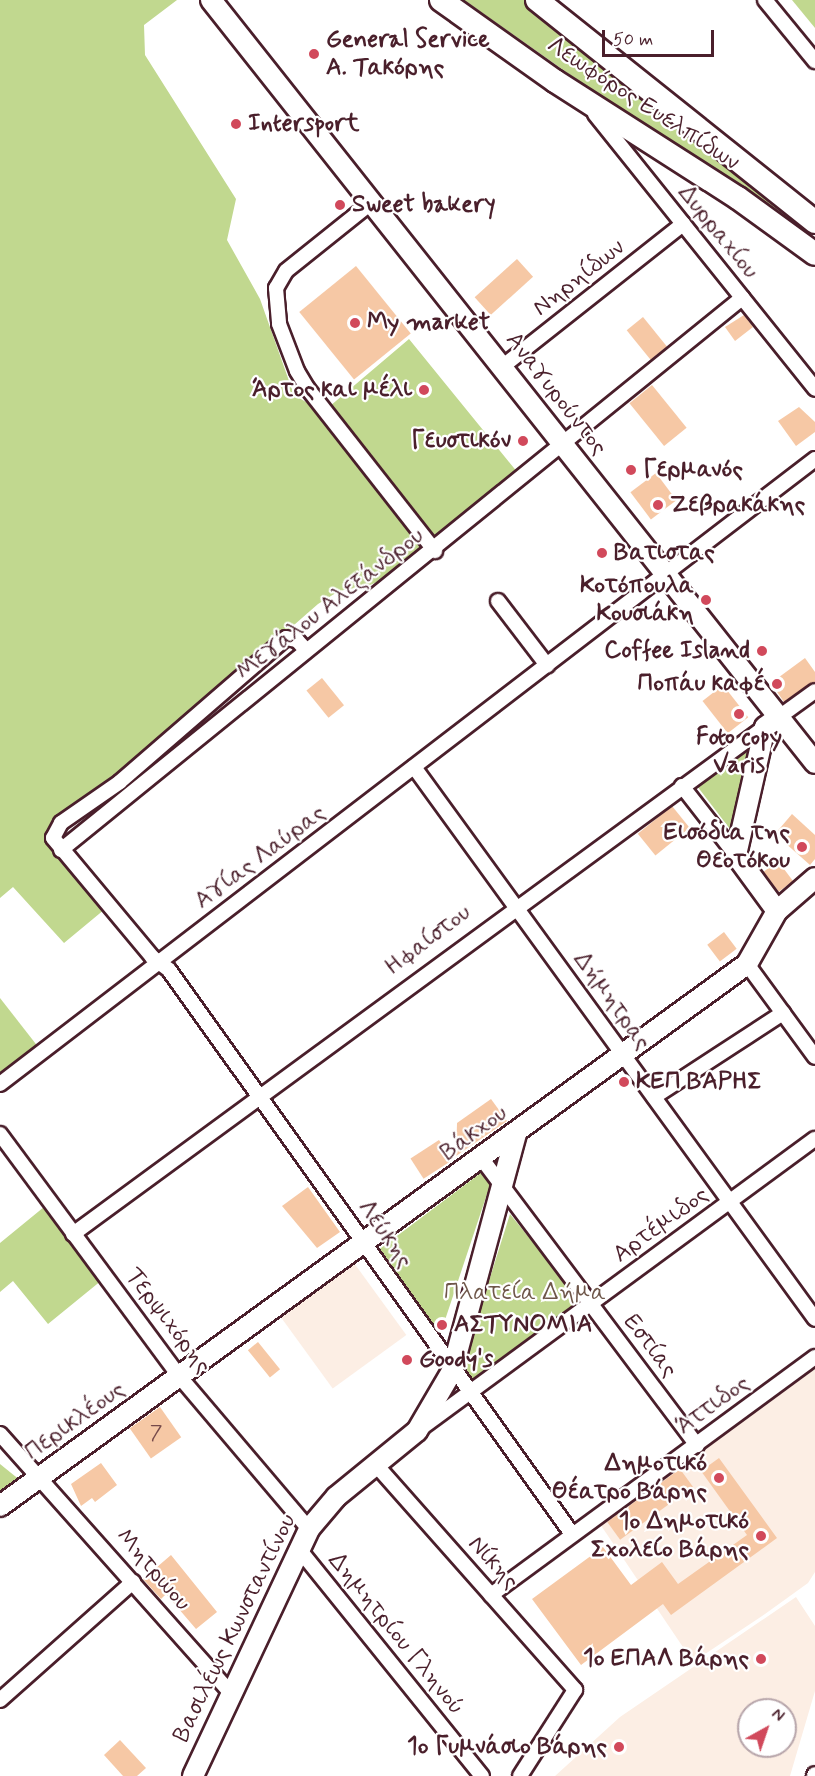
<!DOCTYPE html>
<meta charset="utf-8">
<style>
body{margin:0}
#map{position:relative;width:815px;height:1776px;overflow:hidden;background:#fff;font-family:Mynerve,sans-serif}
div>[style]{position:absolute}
.built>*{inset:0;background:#fceee4;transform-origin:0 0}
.green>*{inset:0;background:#c1d88f}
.building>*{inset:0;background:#f6c8a5;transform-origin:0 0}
.roads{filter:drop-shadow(2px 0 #4a1f2b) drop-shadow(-2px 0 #4a1f2b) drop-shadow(0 2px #4a1f2b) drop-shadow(0 -2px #4a1f2b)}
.street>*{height:14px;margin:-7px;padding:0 7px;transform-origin:7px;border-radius:7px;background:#fff}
.secondary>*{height:20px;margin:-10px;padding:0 10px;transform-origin:10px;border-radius:10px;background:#fff}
.primary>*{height:22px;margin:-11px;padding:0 11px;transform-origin:11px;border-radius:11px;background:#fff}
.dots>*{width:16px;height:16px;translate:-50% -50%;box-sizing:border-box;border:3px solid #fff;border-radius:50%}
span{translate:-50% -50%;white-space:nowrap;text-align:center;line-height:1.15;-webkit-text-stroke:4.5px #fff;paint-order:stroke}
.number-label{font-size:21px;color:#75494a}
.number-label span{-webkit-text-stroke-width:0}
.poi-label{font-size:24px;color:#4a1f2b;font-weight:700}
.left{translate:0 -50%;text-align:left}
.right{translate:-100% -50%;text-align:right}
.street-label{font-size:24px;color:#4a1f2b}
.park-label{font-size:24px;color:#6e5649}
.north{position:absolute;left:737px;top:1698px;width:60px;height:60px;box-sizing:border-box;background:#fff;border:2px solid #b7a5aa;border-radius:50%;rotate:40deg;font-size:16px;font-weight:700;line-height:24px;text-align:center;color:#4a1f2b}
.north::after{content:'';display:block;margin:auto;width:21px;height:27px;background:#d1495b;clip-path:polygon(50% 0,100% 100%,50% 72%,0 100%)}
.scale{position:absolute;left:602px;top:30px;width:112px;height:27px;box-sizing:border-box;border:3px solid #4a1f2b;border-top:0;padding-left:8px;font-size:18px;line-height:21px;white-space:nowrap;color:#4a1f2b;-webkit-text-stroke:4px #fff;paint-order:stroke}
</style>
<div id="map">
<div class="built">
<i style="left:354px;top:1263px;width:89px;height:91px;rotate:54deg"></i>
<i style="clip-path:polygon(815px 1367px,815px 1572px,808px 1583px,765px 1614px,693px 1662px,600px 1524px)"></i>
<i style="clip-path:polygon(evenodd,796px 1597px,815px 1626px,815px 1691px,790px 1776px,555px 1776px,620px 1717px,796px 1597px,749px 1710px,785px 1710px,785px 1746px,749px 1746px,749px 1710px)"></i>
</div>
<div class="green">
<i style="clip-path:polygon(0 0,177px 0,144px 25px,145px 55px,236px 199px,227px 240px,260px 299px,294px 395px,323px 412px,409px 339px,518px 473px,398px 573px,370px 585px,339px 591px,318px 604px,112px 784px,52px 824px,48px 839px,105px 909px,64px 943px,13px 887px,0 898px)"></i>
<i style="clip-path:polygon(464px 0,528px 0,815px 241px,603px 98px)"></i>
<i style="clip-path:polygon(792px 0,815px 0,815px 28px)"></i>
<i style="clip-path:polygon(746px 750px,752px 761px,730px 829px,697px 786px)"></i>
<i style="clip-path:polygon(0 998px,39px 1048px,0 1078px)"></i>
<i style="clip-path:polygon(482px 1172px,490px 1185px,439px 1338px,377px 1251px)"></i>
<i style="clip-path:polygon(44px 1207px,102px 1280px,48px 1324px,13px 1281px,0 1292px,0 1243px)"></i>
<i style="clip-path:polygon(510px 1214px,581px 1302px,472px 1381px,462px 1367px)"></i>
<i style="clip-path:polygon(0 1464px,26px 1485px,0 1501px)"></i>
</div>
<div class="building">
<i style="left:517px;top:259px;width:24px;height:57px;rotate:48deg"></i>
<i style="left:356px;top:266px;width:87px;height:73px;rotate:51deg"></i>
<i style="clip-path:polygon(744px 315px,753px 327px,735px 341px,725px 327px)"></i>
<i style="left:643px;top:317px;width:38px;height:21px;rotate:51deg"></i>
<i style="left:652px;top:385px;width:55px;height:29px;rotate:51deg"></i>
<i style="clip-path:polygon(799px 407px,815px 422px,815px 432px,796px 446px,778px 421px)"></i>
<i style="left:656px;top:473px;width:34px;height:32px;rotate:53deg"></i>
<i style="clip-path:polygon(805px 658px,815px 672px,815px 682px,784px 702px,771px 683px)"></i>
<i style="left:322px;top:678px;width:35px;height:20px;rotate:51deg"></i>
<i style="left:723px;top:685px;width:41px;height:26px;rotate:52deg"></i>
<i style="left:672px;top:806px;width:28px;height:44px;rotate:51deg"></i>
<i style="clip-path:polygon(792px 814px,815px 835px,815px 859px,810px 865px,775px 834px)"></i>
<i style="left:778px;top:861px;width:25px;height:18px;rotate:53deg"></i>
<i style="left:724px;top:932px;width:21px;height:21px;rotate:53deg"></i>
<i style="clip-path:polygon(491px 1099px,507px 1121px,456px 1156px,457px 1123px)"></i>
<i style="left:439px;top:1140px;width:24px;height:34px;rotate:57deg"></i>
<i style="clip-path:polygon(308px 1187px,340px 1232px,317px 1248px,282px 1206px)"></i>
<i style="left:258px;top:1342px;width:35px;height:13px;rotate:51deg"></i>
<i style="left:160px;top:1407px;width:37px;height:37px;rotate:55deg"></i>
<i style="clip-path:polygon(719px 1458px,777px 1538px,671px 1615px,663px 1604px,581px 1665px,532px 1599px,603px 1547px,631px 1585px,662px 1562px,678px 1584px,747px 1535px,701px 1471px)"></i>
<i style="clip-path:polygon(101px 1463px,117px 1485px,95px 1502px,92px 1498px,81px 1506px,71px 1484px)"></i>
<i style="left:680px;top:1469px;width:22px;height:90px;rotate:54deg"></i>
<i style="clip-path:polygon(171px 1555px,217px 1612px,196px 1629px,166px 1594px,161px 1599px,143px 1579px)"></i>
<i style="clip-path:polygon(120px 1740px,146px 1768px,137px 1776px,123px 1776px,104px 1755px)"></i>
</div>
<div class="roads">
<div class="street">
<i style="left:765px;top:0;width:79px;rotate:50.7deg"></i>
<i style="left:595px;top:114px;width:352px;rotate:51.3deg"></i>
<i style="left:372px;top:202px;width:110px;rotate:141.3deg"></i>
<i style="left:286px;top:271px;width:20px;rotate:120deg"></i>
<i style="left:276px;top:288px;width:36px;rotate:85deg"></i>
<i style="left:279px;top:324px;width:50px;rotate:69deg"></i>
<i style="left:297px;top:371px;width:21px;rotate:59deg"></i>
<i style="left:308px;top:389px;width:206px;rotate:51.9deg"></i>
<i style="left:502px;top:367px;width:231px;rotate:-38.3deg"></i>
<i style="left:498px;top:601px;width:81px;rotate:52.6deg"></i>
<i style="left:305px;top:649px;width:12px;rotate:-132deg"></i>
<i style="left:297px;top:640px;width:11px;rotate:-170deg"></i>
<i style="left:286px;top:638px;width:220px;rotate:139.1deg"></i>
<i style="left:120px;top:782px;width:72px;rotate:145.2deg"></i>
<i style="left:61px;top:823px;width:17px;rotate:118deg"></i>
<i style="left:53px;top:838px;width:155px;rotate:50.2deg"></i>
<i style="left:152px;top:957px;width:21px;rotate:37deg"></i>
<i style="left:169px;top:970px;width:693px;rotate:54.45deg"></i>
<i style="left:779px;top:717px;width:44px;rotate:-35.8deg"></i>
<i style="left:414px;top:767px;width:682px;rotate:54deg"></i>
<i style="left:682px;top:786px;width:88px;rotate:52deg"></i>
<i style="left:61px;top:850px;width:877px;rotate:-39.03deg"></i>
<i style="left:747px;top:964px;width:115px;rotate:53.8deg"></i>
<i style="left:0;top:1084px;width:1027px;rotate:-37.48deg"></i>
<i style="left:654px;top:1097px;width:154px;rotate:-33.1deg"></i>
<i style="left:0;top:1134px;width:302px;rotate:53.5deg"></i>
<i style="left:180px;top:1377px;width:199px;rotate:49.7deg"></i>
<i style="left:482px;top:1159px;width:358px;rotate:53.1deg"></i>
<i style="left:73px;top:1234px;width:858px;rotate:-36.23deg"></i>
<i style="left:424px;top:1426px;width:485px;rotate:-36.3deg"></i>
<i style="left:0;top:1434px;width:347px;rotate:48.3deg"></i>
<i style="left:377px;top:1466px;width:299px;rotate:48.5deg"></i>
<i style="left:575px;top:1690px;width:102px;rotate:122.6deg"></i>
<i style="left:298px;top:1548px;width:293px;rotate:51.1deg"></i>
<i style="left:491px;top:1595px;width:402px;rotate:-36.3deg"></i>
<i style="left:0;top:1700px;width:178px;rotate:-41.6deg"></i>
<i style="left:814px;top:1776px;width:2px;rotate:-63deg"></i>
</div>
<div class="secondary">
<i style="left:211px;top:0;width:973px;rotate:51.63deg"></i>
<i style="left:777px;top:911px;width:69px;rotate:-126.2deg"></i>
<i style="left:736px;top:855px;width:131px;rotate:-77.2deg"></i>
<i style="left:765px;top:727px;width:17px;rotate:-36deg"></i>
<i style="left:0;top:1506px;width:923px;rotate:-35.96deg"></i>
<i style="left:747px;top:964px;width:61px;rotate:-60.5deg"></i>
<i style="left:777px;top:911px;width:50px;rotate:-41deg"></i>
<i style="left:193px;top:1776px;width:273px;rotate:-64.8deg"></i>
<i style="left:309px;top:1529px;width:42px;rotate:-49.8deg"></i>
<i style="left:336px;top:1497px;width:104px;rotate:-39.2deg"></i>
<i style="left:417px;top:1431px;width:69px;rotate:-59.7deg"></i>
<i style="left:452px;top:1371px;width:245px;rotate:-74.9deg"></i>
</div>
<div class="primary">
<i style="left:441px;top:0;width:140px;rotate:35.4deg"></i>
<i style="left:555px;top:81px;width:217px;rotate:32.6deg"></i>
<i style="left:738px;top:198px;width:95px;rotate:36deg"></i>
<i style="left:537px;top:0;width:356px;rotate:38.6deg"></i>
</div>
</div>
<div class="dots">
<i style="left:314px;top:54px;background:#d1495b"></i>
<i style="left:236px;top:124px;background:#d1495b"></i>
<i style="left:340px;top:205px;background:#d1495b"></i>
<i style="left:355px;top:323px;background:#d1495b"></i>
<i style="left:424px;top:390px;background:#d1495b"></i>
<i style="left:523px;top:441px;background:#d1495b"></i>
<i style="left:631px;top:470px;background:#d1495b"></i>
<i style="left:658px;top:505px;background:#d1495b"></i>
<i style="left:602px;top:553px;background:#d1495b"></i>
<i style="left:706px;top:600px;background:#d1495b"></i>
<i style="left:762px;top:651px;background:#d1495b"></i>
<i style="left:777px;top:684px;background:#d1495b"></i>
<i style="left:739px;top:714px;background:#d1495b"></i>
<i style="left:802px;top:847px;background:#d1495b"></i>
<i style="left:624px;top:1082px;background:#d1495b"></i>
<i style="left:442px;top:1325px;background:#d1495b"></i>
<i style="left:407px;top:1360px;background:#d1495b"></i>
<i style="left:719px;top:1478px;background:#d1495b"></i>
<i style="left:761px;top:1536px;background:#d1495b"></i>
<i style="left:761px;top:1659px;background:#d1495b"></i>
<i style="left:619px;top:1747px;background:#d1495b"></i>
</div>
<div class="number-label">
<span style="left:156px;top:1433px">7</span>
</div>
<div class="poi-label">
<span class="left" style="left:326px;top:54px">General Service<br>Α. Τακόρης</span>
<span class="left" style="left:248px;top:124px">Intersport</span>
<span class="left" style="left:352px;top:205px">Sweet bakery</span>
<span class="left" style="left:367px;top:323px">My market</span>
<span class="right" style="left:412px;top:390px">Άρτος και μέλι</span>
<span class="right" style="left:511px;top:441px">Γευστικόν</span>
<span class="left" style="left:643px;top:470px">Γερμανός</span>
<span class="left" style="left:670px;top:505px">Ζεβρακάκης</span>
<span class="left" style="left:614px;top:553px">Βατιστας</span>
<span class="right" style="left:694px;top:600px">Κοτόπουλα<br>Κουσιάκη</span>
<span class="right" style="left:750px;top:651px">Coffee Island</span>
<span class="right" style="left:765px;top:684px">Ποπάυ καφέ</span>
<span style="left:739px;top:752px">Foto copy<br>Varis</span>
<span class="right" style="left:790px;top:847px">Εισόδια της<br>Θεοτόκου</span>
<span class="left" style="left:636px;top:1082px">ΚΕΠ ΒΑΡΗΣ</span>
<span class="left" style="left:454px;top:1325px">ΑΣΤΥΝΟΜΙΑ</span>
<span class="left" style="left:419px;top:1360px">Goody's</span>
<span class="right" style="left:707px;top:1478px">Δημοτικό<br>Θέατρο Βάρης</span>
<span class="right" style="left:749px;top:1536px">1ο Δημοτικό<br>Σχολείο Βάρης</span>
<span class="right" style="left:749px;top:1659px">1ο ΕΠΑΛ Βάρης</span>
<span class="right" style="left:607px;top:1747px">1ο Γυμνάσιο Βάρης</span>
</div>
<div class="street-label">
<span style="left:643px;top:104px;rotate:33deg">Λεωφόρος Ευελπίδων</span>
<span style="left:718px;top:232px;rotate:51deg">Δυρραχίου</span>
<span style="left:579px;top:278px;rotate:-38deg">Νηρηίδων</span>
<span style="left:556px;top:394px;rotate:52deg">Αναγυρούντος</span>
<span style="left:330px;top:604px;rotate:-38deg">Μεγάλου Αλεξάνδρου</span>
<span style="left:260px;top:857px;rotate:-37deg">Αγίας Λαύρας</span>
<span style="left:428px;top:940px;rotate:-37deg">Ηφαίστου</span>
<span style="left:612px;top:1001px;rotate:54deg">Δήμητρας</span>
<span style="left:474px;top:1133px;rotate:-36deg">Βάκχου</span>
<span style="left:661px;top:1225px;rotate:-36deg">Αρτέμιδος</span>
<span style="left:385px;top:1234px;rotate:55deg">Λεύκης</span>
<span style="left:168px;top:1321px;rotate:53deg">Τερψιχόρης</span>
<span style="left:650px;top:1346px;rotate:53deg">Εστίας</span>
<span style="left:713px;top:1405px;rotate:-36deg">Άττιδος</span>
<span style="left:75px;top:1421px;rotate:-36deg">Περικλέους</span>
<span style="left:493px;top:1563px;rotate:48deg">Νίκης</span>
<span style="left:153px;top:1570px;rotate:49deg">Μητρώου</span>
<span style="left:235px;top:1628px;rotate:-64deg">Βασιλέως Κωνσταντίνου</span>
<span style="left:396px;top:1634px;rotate:51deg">Δημητρίου Γληνού</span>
</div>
<div class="park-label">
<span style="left:525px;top:1293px">Πλατεία Δήμα</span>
</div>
<div class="north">N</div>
<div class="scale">50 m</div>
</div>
